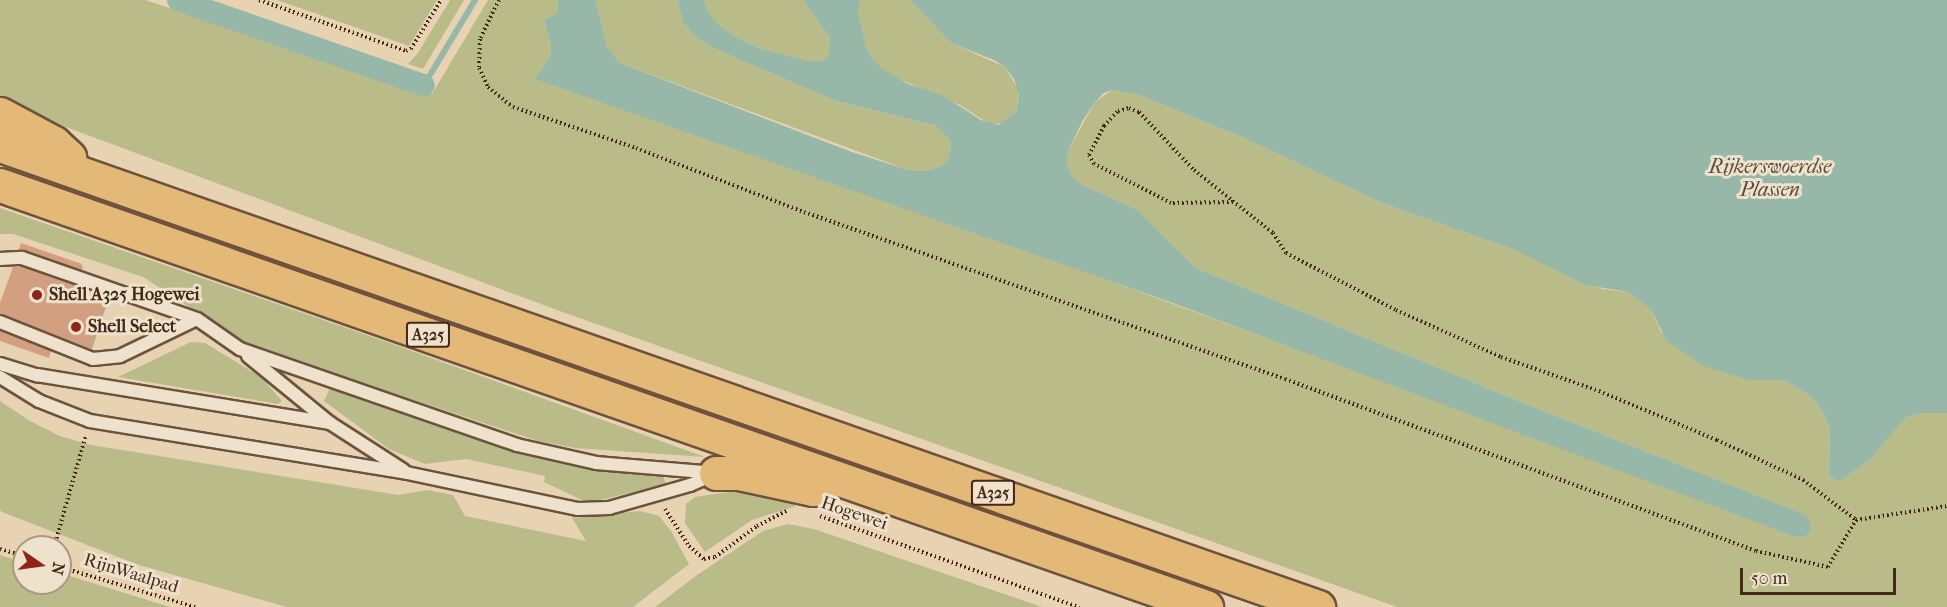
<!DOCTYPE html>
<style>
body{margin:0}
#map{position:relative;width:1947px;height:607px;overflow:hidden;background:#e7d2b1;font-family:"IM FELL French Canon",serif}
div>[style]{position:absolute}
.green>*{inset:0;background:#b9bb89}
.water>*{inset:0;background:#97b8a8}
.shadow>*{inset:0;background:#0003}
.stream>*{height:6px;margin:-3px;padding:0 3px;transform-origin:3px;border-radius:3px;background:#97b8a8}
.canal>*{height:22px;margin:-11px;padding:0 11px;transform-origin:11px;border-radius:11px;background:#97b8a8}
.building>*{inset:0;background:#d39f81}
.path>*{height:4px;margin-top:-2px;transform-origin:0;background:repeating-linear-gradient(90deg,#442718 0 1.5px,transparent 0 4.5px)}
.roads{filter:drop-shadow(2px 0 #6d523e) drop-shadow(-2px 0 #6d523e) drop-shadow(0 2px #6d523e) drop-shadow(0 -2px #6d523e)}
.service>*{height:12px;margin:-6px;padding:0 6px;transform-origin:6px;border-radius:6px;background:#efe2cc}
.motorway>*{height:33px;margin:-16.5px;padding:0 16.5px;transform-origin:16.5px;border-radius:16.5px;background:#e4b978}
.dots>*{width:16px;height:16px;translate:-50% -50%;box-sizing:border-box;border:3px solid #efe2cc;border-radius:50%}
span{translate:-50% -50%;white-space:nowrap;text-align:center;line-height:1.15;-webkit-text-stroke:6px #efe2cc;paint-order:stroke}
.shield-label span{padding:2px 4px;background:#efe2cc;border:2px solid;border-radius:4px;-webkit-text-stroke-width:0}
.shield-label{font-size:16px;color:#442718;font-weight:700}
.poi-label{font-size:18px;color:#442718;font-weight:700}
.left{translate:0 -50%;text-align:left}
.street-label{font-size:18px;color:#442718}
.water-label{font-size:20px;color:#594b3c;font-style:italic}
.north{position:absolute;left:12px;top:535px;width:60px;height:60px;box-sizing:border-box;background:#efe2cc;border:2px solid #ab9784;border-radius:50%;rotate:103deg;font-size:16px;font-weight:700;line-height:24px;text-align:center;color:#442718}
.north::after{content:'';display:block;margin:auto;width:21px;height:27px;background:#8f2418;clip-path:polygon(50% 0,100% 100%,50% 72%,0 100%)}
.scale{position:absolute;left:1740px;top:568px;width:156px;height:27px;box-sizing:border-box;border:3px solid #442718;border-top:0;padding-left:8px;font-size:18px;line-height:21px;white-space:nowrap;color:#442718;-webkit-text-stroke:4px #efe2cc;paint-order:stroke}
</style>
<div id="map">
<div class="green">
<i style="clip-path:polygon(0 0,145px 0,432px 94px,488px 0,558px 0,557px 13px,544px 22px,551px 47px,549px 59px,536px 79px,957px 225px,1405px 389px,1801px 513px,1526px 404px,1196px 268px,1136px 209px,1082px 185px,1072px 176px,1067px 163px,1068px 151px,1095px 102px,1112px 90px,1139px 95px,1244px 138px,1382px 203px,1515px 250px,1602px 289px,1628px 292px,1651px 310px,1661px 332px,1768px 379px,1784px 380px,1812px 397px,1823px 412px,1830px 429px,1829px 475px,1835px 480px,1841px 480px,1870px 460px,1905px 418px,1921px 413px,1947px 413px,1947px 607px,1397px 607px,557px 310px,15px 108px,0 97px)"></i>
<i style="clip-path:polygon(277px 0,437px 0,409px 46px)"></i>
<i style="clip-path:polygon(450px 0,464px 0,423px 69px,408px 64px,418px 53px)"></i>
<i style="clip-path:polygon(596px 0,677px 0,683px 22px,693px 35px,711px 47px,836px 101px,936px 126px,950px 140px,951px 149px,948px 159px,941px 166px,926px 171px,908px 170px,620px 63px,607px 47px)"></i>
<i style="clip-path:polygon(704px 0,803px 0,830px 38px,828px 56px,822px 61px,809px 61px,761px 49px,734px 36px,717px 23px,708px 11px)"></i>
<i style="clip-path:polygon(861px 0,910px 0,951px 43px,1005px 67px,1019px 91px,1016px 112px,1006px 122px,991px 125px,960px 105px,894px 77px,884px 70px,872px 58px,866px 46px,858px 11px)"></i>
<i style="clip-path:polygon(0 208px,387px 342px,705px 457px,575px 448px,538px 441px,247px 345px,143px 277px,13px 234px,0 234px)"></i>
<i style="clip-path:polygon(191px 342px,205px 343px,261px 377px,282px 401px,278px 404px,118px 377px)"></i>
<i style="clip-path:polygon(330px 388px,547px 460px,592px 469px,663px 476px,666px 484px,592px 502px,582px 500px,544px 482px,545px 476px,466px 459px,425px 464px,389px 449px,324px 401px)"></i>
<i style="clip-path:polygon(0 401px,30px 421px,60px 436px,91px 445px,398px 495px,427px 490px,453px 495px,465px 516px,586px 541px,572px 518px,640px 511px,659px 516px,671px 531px,689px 564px,633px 607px,287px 607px,139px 565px,2px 512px,0 510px)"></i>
<i style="clip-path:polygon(758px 488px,796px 506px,752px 520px,705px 552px,685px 523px,686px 504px,695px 497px)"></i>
<i style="clip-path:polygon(788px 524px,814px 529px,1042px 607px,655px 607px,697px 575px,763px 531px)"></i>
<i style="clip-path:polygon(0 555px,24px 563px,24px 583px,60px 583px,60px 573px,170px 607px,0 607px)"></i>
</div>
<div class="water">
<i style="clip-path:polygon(558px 0,596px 0,607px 47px,620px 63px,852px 152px,908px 170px,926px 171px,941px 166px,948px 159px,951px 149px,950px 140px,936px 126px,836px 101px,711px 47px,693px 35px,683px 22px,677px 0,704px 0,708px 11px,717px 23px,734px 36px,761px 49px,809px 61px,822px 61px,828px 56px,830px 38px,803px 0,861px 0,858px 11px,866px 46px,872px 58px,884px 70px,908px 84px,942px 95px,981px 120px,998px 125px,1016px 112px,1019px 95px,1014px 79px,1005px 67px,994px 60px,951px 43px,910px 0,1947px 0,1947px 413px,1921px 413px,1905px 418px,1870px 460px,1841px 480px,1835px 480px,1829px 475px,1830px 429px,1823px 412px,1812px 397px,1784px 380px,1750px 380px,1704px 366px,1667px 341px,1651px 310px,1628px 292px,1586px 285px,1515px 250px,1382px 203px,1244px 138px,1139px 95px,1112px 90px,1104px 93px,1095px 102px,1082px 122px,1068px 151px,1067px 163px,1072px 176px,1082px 185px,1136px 209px,1196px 268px,1526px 404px,1801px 513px,1808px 517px,1811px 529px,1805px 536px,1796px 537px,1170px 302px,535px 79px,549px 59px,551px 47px,544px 21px,557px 13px)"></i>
</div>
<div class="shadow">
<i style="clip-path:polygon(20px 250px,81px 265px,83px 267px,82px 270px)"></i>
<i style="clip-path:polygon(74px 286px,73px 294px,106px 307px,92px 349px,6px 316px,0 316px,0 307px)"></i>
</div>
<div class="stream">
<i style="left:424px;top:85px;width:99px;rotate:-59deg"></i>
</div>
<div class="canal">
<i style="left:178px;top:0;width:260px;rotate:19.1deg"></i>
</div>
<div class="building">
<i style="clip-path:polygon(21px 243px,82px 264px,80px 269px,19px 250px)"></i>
<i style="clip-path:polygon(21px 266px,74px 285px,72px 292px,105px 304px,90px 348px,0 314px,0 303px,13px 267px)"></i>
<i style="clip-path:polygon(0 331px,51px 351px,49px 358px,0 341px)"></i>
</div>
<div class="path">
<i style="left:259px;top:0;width:156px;rotate:19.1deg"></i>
<i style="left:406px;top:51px;width:5px;rotate:-22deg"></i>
<i style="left:411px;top:49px;width:57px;rotate:-58.5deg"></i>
<i style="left:499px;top:0;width:43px;rotate:116deg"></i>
<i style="left:480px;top:39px;width:29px;rotate:92deg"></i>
<i style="left:479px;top:68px;width:21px;rotate:65deg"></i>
<i style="left:488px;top:87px;width:32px;rotate:39deg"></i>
<i style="left:513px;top:107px;width:130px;rotate:18.4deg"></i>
<i style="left:636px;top:148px;width:180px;rotate:20.9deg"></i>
<i style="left:804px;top:212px;width:509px;rotate:19.15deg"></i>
<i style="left:1285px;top:379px;width:501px;rotate:20.06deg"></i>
<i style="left:1756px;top:551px;width:74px;rotate:12.5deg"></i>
<i style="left:1828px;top:567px;width:55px;rotate:-59.2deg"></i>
<i style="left:1856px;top:520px;width:92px;rotate:-8.7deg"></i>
<i style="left:1233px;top:202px;width:62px;rotate:179.1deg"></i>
<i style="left:1171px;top:203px;width:86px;rotate:-153.1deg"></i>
<i style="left:1094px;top:164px;width:10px;rotate:-119deg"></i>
<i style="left:1089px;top:155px;width:33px;rotate:-63deg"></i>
<i style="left:1104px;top:126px;width:21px;rotate:-47deg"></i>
<i style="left:1118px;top:111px;width:11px;rotate:-15deg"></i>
<i style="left:1129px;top:108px;width:11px;rotate:22deg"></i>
<i style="left:1139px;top:112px;width:80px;rotate:46.5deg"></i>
<i style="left:1194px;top:170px;width:101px;rotate:38.6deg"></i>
<i style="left:1273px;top:233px;width:24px;rotate:57deg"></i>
<i style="left:1286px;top:253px;width:124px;rotate:27.4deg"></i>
<i style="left:1396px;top:310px;width:115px;rotate:24.1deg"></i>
<i style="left:1501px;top:357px;width:104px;rotate:19.1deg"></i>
<i style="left:1599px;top:391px;width:128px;rotate:22.6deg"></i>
<i style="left:1717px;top:440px;width:95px;rotate:24.9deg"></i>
<i style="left:1803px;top:480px;width:66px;rotate:37deg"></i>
<i style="left:665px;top:509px;width:44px;rotate:57deg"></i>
<i style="left:689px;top:546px;width:20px;rotate:41deg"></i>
<i style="left:704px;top:559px;width:11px;rotate:-10deg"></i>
<i style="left:715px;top:557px;width:52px;rotate:-36.4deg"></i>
<i style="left:757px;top:526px;width:33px;rotate:-27deg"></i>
<i style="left:820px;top:516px;width:275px;rotate:19.4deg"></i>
<i style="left:54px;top:547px;width:116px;rotate:-74.1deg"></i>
<i style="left:0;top:549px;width:25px;rotate:16deg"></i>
<i style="left:60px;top:567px;width:141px;rotate:16.5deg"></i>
</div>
<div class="roads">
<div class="service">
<i style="left:0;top:259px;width:22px;rotate:-3deg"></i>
<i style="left:22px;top:258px;width:185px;rotate:19.2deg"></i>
<i style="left:197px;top:319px;width:52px;rotate:34.9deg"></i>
<i style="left:240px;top:349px;width:293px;rotate:19.1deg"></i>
<i style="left:517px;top:445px;width:81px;rotate:12.8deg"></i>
<i style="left:596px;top:463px;width:120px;rotate:4.8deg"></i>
<i style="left:0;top:322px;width:100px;rotate:21.7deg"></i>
<i style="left:93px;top:359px;width:27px;rotate:-6deg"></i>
<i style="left:120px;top:356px;width:85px;rotate:-25.7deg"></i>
<i style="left:248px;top:356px;width:106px;rotate:39.3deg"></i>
<i style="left:330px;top:423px;width:87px;rotate:32.8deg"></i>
<i style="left:0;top:364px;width:39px;rotate:17deg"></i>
<i style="left:37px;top:375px;width:297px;rotate:9.3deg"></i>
<i style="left:0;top:377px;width:46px;rotate:31.6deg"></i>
<i style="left:39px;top:401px;width:55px;rotate:21.4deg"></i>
<i style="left:90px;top:421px;width:321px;rotate:9.3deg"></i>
<i style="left:407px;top:473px;width:175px;rotate:11.9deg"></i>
<i style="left:578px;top:509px;width:31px;rotate:-2deg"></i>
<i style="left:609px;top:508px;width:84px;rotate:-15.9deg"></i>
<i style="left:690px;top:485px;width:27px;rotate:-24deg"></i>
</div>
<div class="motorway">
<i style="left:0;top:114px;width:61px;rotate:28.2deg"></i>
<i style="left:54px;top:143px;width:21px;rotate:43deg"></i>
<i style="left:0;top:145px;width:1397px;rotate:19.32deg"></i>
<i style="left:0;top:185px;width:1278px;rotate:19.29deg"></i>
<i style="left:716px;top:473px;width:23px"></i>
<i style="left:739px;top:473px;width:76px;rotate:12.2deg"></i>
<i style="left:813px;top:489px;width:10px;rotate:-6deg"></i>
</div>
</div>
<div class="dots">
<i style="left:37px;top:295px;background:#8f2418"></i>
<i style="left:76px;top:327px;background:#8f2418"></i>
</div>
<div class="shield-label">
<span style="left:428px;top:335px">A325</span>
<span style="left:993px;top:493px">A325</span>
</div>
<div class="poi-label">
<span class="left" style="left:49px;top:295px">Shell A325 Hogewei</span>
<span class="left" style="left:88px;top:327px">Shell Select</span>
</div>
<div class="street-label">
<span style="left:854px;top:514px;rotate:19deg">Hogewei</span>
<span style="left:131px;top:574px;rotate:17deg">RijnWaalpad</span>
</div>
<div class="water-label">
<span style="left:1770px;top:178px">Rijkerswoerdse<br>Plassen</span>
</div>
<div class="north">N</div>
<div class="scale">50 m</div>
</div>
